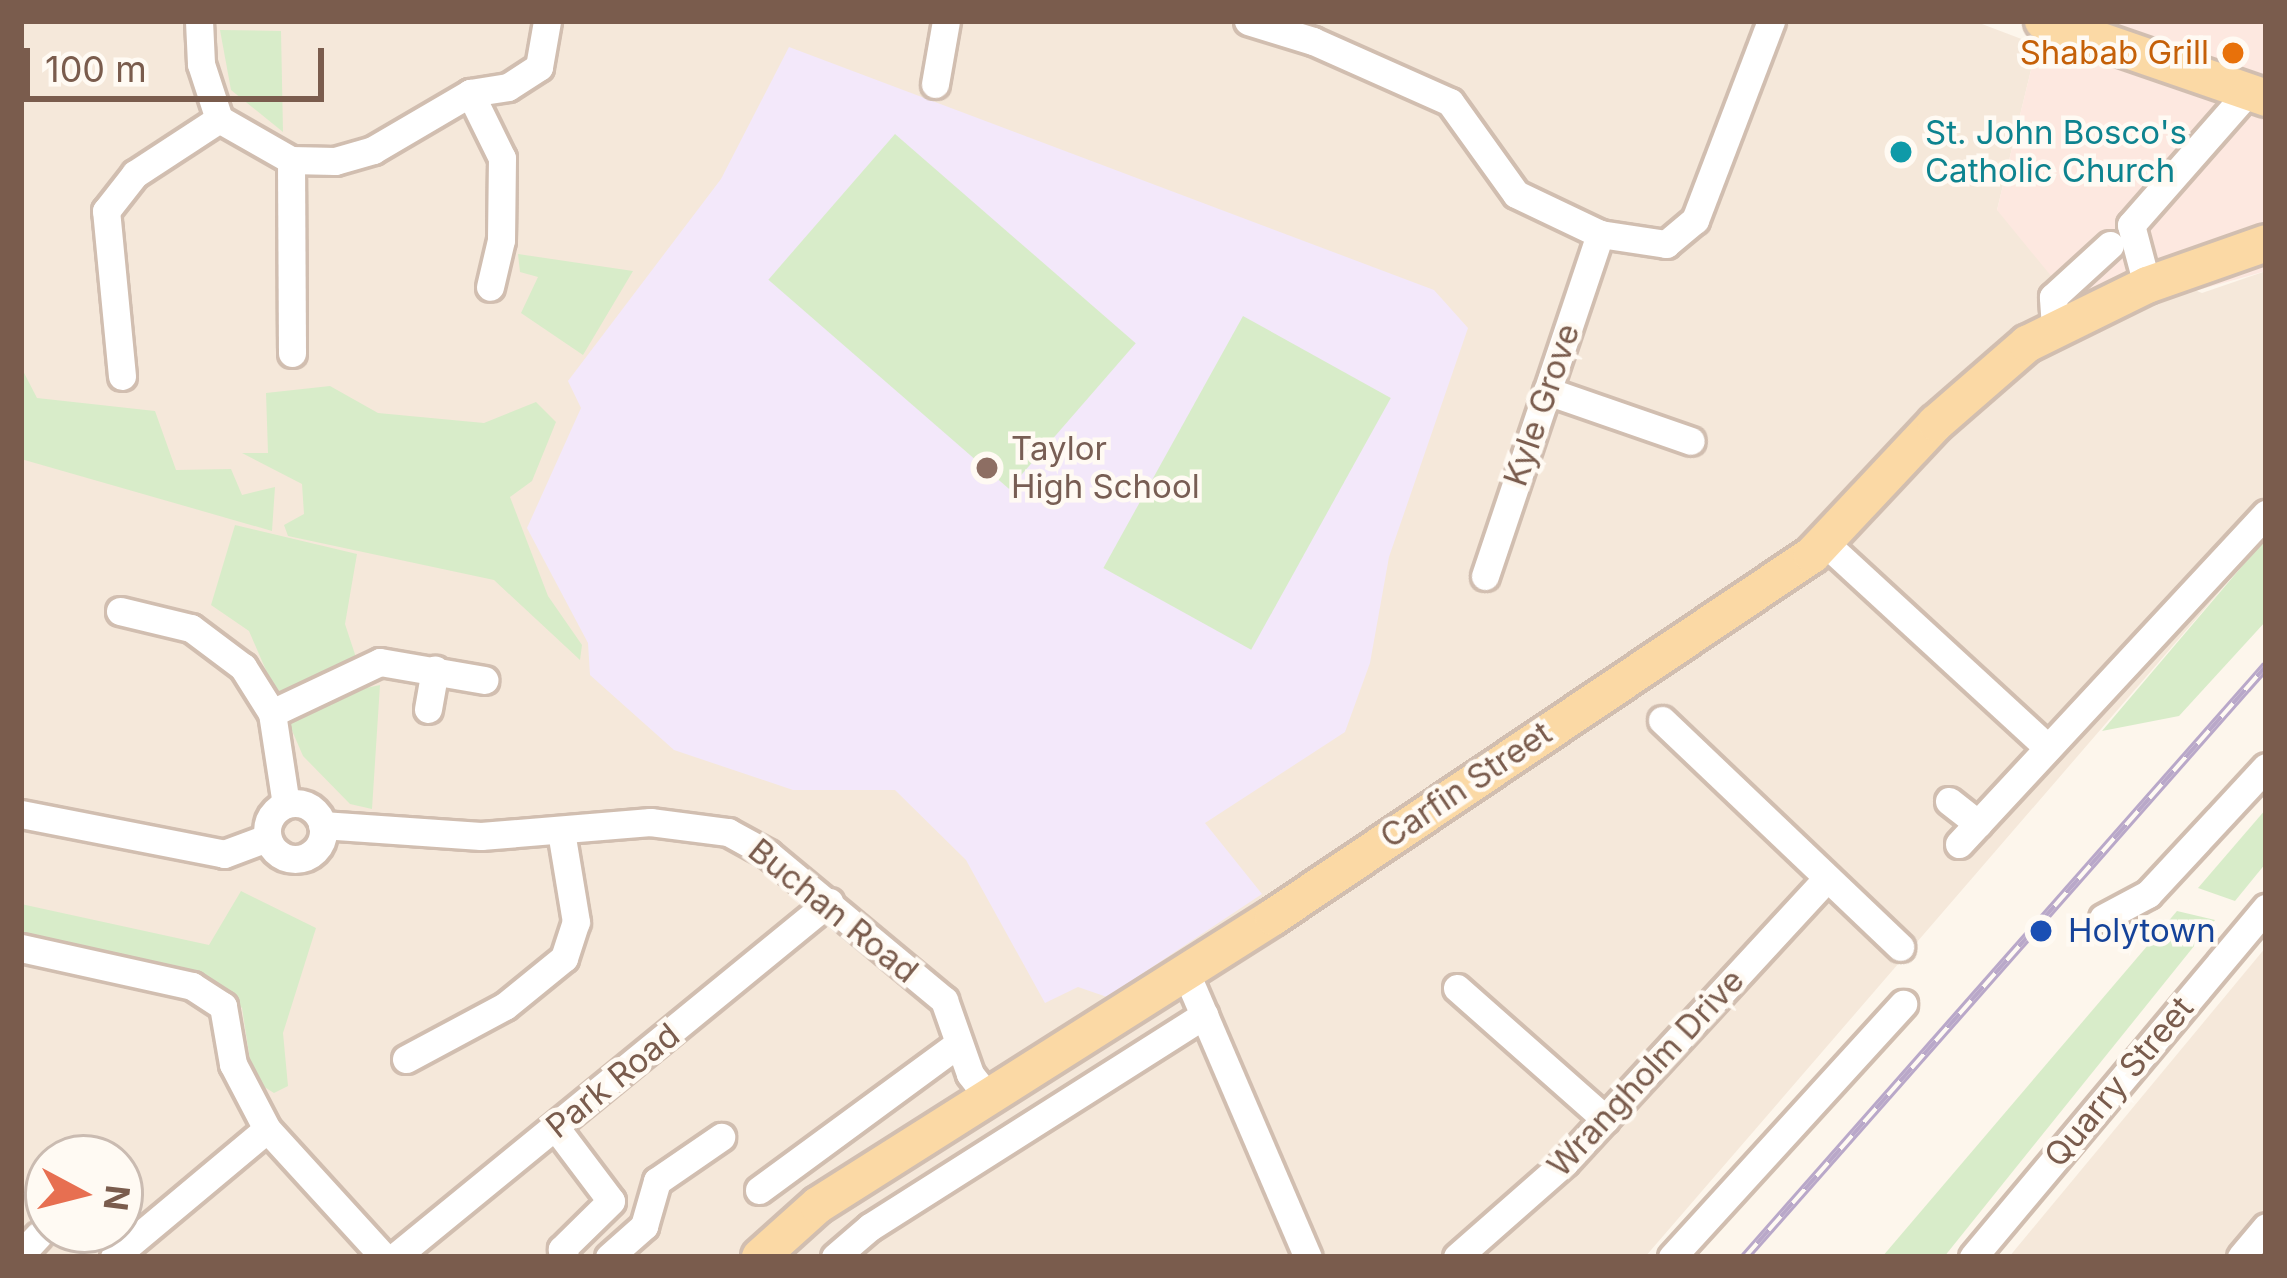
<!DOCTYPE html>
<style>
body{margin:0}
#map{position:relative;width:2287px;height:1278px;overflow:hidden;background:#fdf6ec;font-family:Inter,sans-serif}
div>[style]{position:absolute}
.residential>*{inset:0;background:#f5e8da}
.commercial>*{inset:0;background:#fde8e0}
.education>*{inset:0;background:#f3e8fa}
.green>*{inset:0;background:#d8ecc9;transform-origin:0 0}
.roads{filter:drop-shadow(3px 0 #d1beb0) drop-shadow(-3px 0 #d1beb0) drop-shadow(0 3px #d1beb0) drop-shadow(0 -3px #d1beb0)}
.minor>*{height:27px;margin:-13.5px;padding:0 13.5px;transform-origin:13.5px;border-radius:13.5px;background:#fff}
.minor>.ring{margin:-13.5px;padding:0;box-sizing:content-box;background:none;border:27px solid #fff;border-radius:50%}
.major>*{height:36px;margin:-18px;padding:0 18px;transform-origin:18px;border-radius:18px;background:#fbd9a5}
.rail>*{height:10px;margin-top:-5px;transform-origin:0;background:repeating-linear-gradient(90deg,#fffaf3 0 18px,#b9a8c9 0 36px);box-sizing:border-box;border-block:3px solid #b9a8c9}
.dots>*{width:33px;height:33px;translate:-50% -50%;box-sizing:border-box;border:6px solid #fffaf3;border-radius:50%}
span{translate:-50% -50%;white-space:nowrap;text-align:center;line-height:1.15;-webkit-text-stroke:9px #fffaf3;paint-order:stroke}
.food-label{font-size:33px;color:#c56008}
.right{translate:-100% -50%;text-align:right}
.culture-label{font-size:33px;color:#0d838f}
.left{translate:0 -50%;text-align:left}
.street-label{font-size:33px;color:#7a5c4d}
.education-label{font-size:33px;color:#785e54}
.transit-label{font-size:33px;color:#164399}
.frame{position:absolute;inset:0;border:24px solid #7a5c4d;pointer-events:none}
.north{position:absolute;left:24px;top:1134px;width:120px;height:120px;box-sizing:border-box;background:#fffaf3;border:3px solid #cabbb1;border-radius:50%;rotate:97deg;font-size:33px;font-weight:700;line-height:48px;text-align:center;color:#7a5c4d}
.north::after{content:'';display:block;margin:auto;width:42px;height:54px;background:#e76f51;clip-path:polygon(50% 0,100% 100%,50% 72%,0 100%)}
.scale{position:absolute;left:24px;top:48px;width:300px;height:54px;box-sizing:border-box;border:6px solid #7a5c4d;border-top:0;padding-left:15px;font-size:36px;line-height:42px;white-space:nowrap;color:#7a5c4d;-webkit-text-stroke:9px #fffaf3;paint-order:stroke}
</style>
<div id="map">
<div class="residential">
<i style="clip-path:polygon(evenodd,21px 21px,1974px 21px,2037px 45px,1997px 210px,2202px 293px,2266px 271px,2266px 538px,1645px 1257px,21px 1257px,21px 21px,48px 1158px,120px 1158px,120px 1230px,48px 1230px,48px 1158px)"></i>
<i style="clip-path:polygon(2266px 947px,2266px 1257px,2009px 1257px)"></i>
</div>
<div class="commercial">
<i style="clip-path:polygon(2051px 21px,2266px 21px,2266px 271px,2088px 321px,1997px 210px,2037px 45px)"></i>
</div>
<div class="education">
<i style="clip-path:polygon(789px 47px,1434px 290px,1468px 328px,1389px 557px,1370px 663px,1345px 732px,1205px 823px,1262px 894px,1107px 997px,1078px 987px,1045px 1003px,966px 860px,895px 790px,793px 790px,674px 750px,590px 675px,588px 643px,527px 528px,581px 408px,568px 381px,721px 179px)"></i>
</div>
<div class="green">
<i style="clip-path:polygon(220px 30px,281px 31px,283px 132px,231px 90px)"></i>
<i style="left:895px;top:134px;width:319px;height:193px;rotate:41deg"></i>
<i style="clip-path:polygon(518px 254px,633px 271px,583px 355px,521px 313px,538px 277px,520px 272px)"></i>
<i style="left:1243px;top:316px;width:169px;height:288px;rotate:29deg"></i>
<i style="clip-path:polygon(21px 367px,37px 398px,155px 411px,176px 470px,231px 469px,242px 495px,275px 487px,272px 531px,21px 459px)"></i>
<i style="clip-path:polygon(330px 386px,378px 413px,484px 423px,536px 402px,556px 422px,532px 481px,510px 497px,548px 596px,582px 645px,580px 660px,494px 580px,288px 536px,284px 525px,304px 514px,302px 484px,242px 453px,268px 453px,266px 393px)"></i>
<i style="clip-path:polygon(235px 525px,357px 554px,345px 624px,366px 688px,380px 685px,372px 809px,350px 804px,303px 756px,249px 631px,211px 605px)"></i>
<i style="clip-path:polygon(2266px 538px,2266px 621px,2179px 716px,2102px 731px)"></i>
<i style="clip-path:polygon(2266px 809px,2266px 863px,2235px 901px,2198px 888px)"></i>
<i style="clip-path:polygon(241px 891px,316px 928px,283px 1033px,288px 1086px,274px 1093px,253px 1080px,242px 1008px,216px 984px,21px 934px,21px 904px,209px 945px)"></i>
<i style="clip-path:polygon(2177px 911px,2215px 920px,1944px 1257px,1882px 1257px)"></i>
</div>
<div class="roads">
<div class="minor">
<i style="left:199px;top:21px;width:43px;rotate:87.3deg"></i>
<i style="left:201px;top:64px;width:58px;rotate:71.9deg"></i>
<i style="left:219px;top:119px;width:83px;rotate:29.7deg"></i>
<i style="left:291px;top:160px;width:44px;rotate:1.3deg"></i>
<i style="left:335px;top:161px;width:40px;rotate:-16deg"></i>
<i style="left:373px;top:150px;width:113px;rotate:-30.4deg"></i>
<i style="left:470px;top:93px;width:38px;rotate:-9deg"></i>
<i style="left:508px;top:87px;width:37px;rotate:-33deg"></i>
<i style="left:539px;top:67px;width:47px;rotate:-80.1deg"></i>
<i style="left:1248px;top:21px;width:68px;rotate:17.1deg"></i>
<i style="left:1313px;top:41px;width:150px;rotate:24deg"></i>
<i style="left:1450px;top:102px;width:113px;rotate:54.3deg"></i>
<i style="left:1516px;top:194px;width:93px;rotate:25.5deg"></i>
<i style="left:1600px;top:234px;width:67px;rotate:8.6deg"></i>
<i style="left:1666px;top:244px;width:38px;rotate:-40deg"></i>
<i style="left:1695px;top:220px;width:213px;rotate:-69.1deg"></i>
<i style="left:935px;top:84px;width:64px;rotate:-80.1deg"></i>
<i style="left:470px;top:93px;width:72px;rotate:63.8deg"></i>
<i style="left:502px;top:158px;width:82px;rotate:90.7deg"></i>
<i style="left:501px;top:240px;width:48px;rotate:103.2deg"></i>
<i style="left:291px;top:160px;width:193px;rotate:89.7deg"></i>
<i style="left:2147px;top:285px;width:62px;rotate:-104.9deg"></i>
<i style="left:2131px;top:225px;width:177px;rotate:-48.7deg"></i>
<i style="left:2055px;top:327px;width:30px;rotate:-94deg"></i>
<i style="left:2053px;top:297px;width:77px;rotate:-42.4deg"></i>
<i style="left:122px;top:376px;width:166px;rotate:-95.5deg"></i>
<i style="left:106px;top:211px;width:47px;rotate:-51.9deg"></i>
<i style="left:135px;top:174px;width:100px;rotate:-33.2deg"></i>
<i style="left:1547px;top:391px;width:152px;rotate:19.1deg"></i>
<i style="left:1824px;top:542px;width:304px;rotate:42.6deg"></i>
<i style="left:1485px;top:576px;width:361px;rotate:-71.4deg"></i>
<i style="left:120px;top:611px;width:73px;rotate:13.5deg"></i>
<i style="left:191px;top:628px;width:65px;rotate:36.9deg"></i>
<i style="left:243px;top:667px;width:54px;rotate:57.8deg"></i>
<i style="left:272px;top:713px;width:92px;rotate:81.3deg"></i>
<i style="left:428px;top:709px;width:40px;rotate:-80deg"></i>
<i style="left:272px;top:713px;width:119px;rotate:-25.3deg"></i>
<i style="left:380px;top:662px;width:106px;rotate:9.8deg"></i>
<i style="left:1662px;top:720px;width:329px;rotate:43.6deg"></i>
<i style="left:1949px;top:801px;width:37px;rotate:38deg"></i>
<i class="ring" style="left:267px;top:803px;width:29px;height:29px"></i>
<i style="left:21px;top:814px;width:207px;rotate:11.1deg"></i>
<i style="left:224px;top:854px;width:46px;rotate:-20.4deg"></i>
<i style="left:322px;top:825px;width:159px;rotate:4deg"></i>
<i style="left:481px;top:836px;width:170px;rotate:-4.7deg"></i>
<i style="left:650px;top:822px;width:79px;rotate:7.3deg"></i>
<i style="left:728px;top:832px;width:46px;rotate:28.8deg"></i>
<i style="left:768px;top:854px;width:229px;rotate:39.7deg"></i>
<i style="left:944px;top:1000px;width:78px;rotate:70.6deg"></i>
<i style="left:970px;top:1074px;width:31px;rotate:52deg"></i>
<i style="left:1959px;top:844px;width:451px;rotate:-47.1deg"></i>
<i style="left:2103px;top:918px;width:51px;rotate:-28.1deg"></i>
<i style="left:2148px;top:894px;width:173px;rotate:-47.1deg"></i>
<i style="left:21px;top:948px;width:175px;rotate:12.5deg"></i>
<i style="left:192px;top:986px;width:37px;rotate:33deg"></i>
<i style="left:223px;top:1006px;width:59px;rotate:80.2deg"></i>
<i style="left:233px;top:1064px;width:73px;rotate:62.4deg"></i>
<i style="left:267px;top:1129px;width:173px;rotate:47.6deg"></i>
<i style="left:1186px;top:973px;width:309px;rotate:66.8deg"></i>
<i style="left:1457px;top:988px;width:198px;rotate:41.5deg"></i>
<i style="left:406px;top:1059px;width:112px;rotate:-28.2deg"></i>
<i style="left:505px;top:1006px;width:76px;rotate:-39.1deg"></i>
<i style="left:564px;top:958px;width:38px;rotate:-72deg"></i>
<i style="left:576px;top:922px;width:92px;rotate:-99.4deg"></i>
<i style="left:556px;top:1128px;width:91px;rotate:53deg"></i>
<i style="left:611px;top:1201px;width:69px;rotate:135.6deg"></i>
<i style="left:562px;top:1249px;width:9px;rotate:69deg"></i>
<i style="left:759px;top:1190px;width:247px;rotate:-36.3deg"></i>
<i style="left:21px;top:1254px;width:25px;rotate:-47deg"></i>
<i style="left:114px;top:1257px;width:199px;rotate:-39.9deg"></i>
<i style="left:395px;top:1257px;width:561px;rotate:-39.28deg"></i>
<i style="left:609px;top:1257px;width:47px;rotate:-41.5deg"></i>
<i style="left:644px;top:1226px;width:47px;rotate:-73.9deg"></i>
<i style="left:657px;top:1181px;width:78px;rotate:-34.5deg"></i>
<i style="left:835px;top:1257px;width:46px;rotate:-40.6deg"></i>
<i style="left:870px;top:1227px;width:396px;rotate:-32.4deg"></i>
<i style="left:1457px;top:1257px;width:144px;rotate:-41.3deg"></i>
<i style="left:1565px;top:1162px;width:385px;rotate:-47.3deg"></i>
<i style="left:1672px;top:1257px;width:343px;rotate:-47.6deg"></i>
<i style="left:1973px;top:1257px;width:456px;rotate:-50deg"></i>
<i style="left:2241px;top:1257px;width:39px;rotate:-50deg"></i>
</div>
<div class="major">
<i style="left:2043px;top:21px;width:236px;rotate:19deg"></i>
<i style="left:760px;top:1257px;width:78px;rotate:-41.9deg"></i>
<i style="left:818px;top:1205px;width:538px;rotate:-32.33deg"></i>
<i style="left:1273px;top:917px;width:649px;rotate:-33.89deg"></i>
<i style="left:1812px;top:555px;width:181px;rotate:-46.8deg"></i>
<i style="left:1936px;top:423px;width:121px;rotate:-41deg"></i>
<i style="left:2027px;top:344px;width:134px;rotate:-26.2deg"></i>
<i style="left:2147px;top:285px;width:126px;rotate:-19.4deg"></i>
</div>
</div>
<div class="rail">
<i style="left:1745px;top:1257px;width:788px;rotate:-48.6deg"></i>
</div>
<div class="dots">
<i style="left:2233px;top:53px;background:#e8710a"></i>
<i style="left:1901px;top:152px;background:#0f9aa8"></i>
<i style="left:987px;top:468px;background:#8d6e63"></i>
<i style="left:2041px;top:931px;background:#1a4fb4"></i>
</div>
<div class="food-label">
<span class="right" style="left:2209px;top:53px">Shabab Grill</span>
</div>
<div class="culture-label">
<span class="left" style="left:1925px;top:152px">St. John Bosco's<br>Catholic Church</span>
</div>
<div class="street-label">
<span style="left:1542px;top:405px;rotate:-71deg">Kyle Grove</span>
<span style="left:1466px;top:785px;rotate:-34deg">Carfin Street</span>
<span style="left:833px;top:911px;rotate:39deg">Buchan Road</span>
<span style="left:1646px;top:1073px;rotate:-47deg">Wrangholm Drive</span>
<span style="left:613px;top:1081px;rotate:-39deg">Park Road</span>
<span style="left:2119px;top:1082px;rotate:-50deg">Quarry Street</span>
</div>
<div class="education-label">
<span class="left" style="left:1011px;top:468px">Taylor<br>High School</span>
</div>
<div class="transit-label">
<span class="left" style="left:2068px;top:931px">Holytown</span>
</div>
<div class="frame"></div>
<div class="north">N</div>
<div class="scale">100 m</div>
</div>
